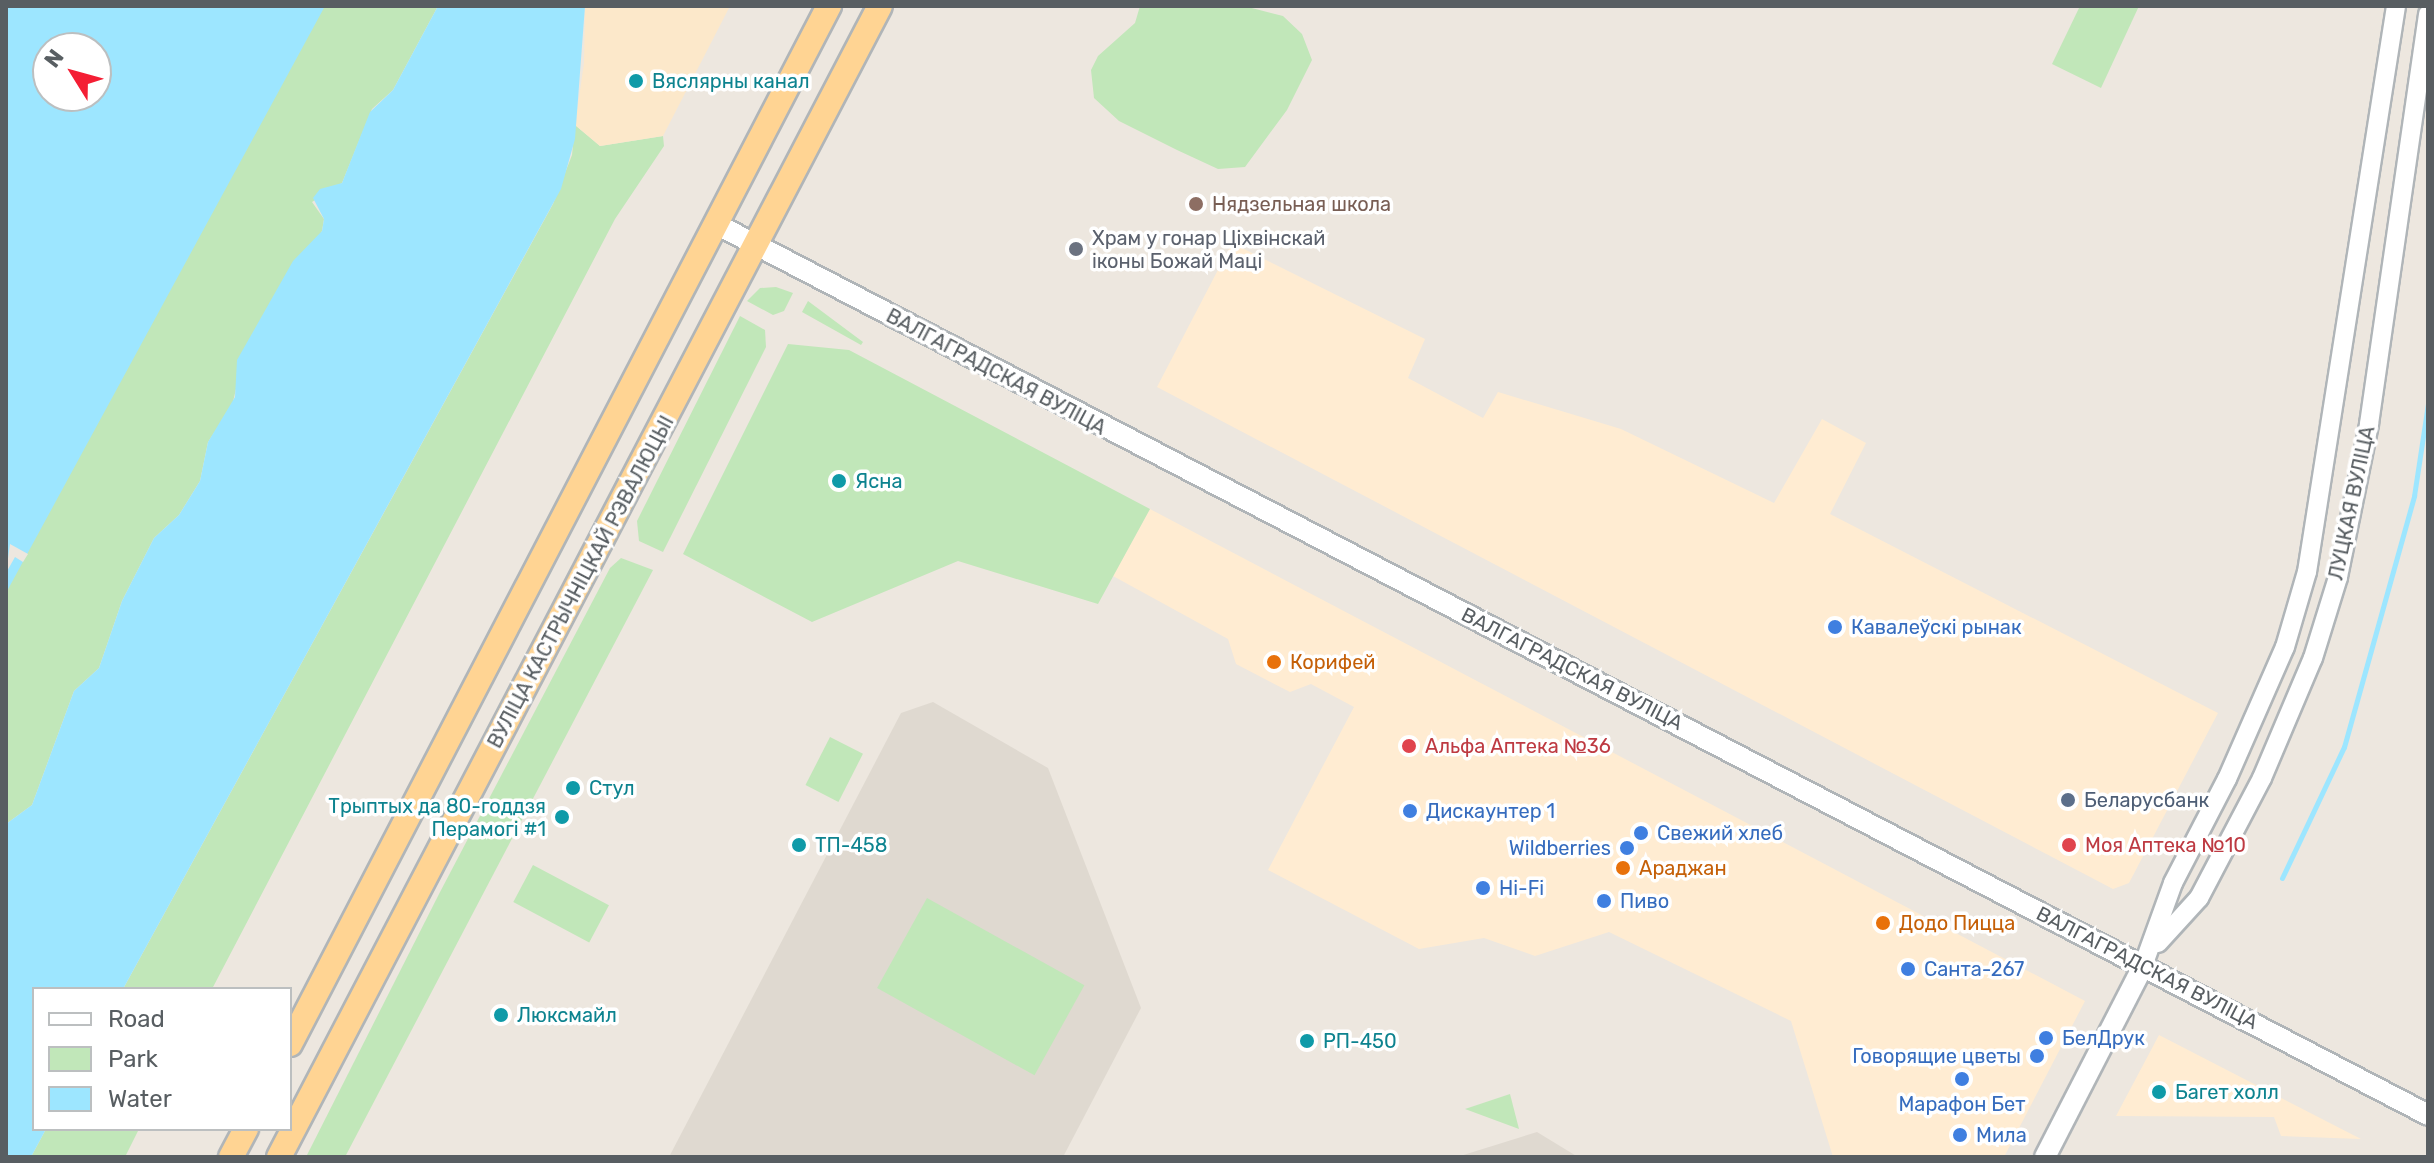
<!DOCTYPE html>
<meta charset="utf-8">
<style>
body{margin:0}
#map{position:relative;width:2434px;height:1163px;overflow:hidden;background:#ede7df;font-family:Rubik,sans-serif}
div>[style]{position:absolute}
.commercial>*{inset:0;background:#ffecd2}
.education>*{inset:0;background:#dfd9d0}
.green>*{inset:0;background:#c1e7b9;transform-origin:0 0}
.sand>*{inset:0;background:#fce8ca}
.water>*{inset:0;background:#9de6ff}
.pier>*{inset:0;background:#ede7df}
.stream>*{height:5px;margin:-2.5px;padding:0 2.5px;transform-origin:2.5px;border-radius:2.5px;background:#9de6ff}
.roads{filter:drop-shadow(2px 0 #b0b5b8) drop-shadow(-2px 0 #b0b5b8) drop-shadow(0 2px #b0b5b8) drop-shadow(0 -2px #b0b5b8)}
.tertiary>*{height:18px;margin:-9px;padding:0 9px;transform-origin:9px;border-radius:9px;background:#fff}
.secondary>*{height:20px;margin:-10px;padding:0 10px;transform-origin:10px;border-radius:10px;background:#fff}
.trunk>*{height:24px;margin:-12px;padding:0 12px;transform-origin:12px;border-radius:12px;background:#ffd493}
.dots>*{width:22px;height:22px;translate:-50% -50%;box-sizing:border-box;border:4px solid #fff;border-radius:50%}
span{translate:-50% -50%;white-space:nowrap;text-align:center;line-height:1.15;-webkit-text-stroke:7px #fff;paint-order:stroke}
.culture-label{font-size:20px;color:#0d838f}
.left{translate:0 -50%;text-align:left}
.right{translate:-100% -50%;text-align:right}
.education-label{font-size:20px;color:#785e54}
.worship-label{font-size:20px;color:#5b616d}
.street-label{font-size:20px;color:#585e62}
.shop-label{font-size:20px;color:#366cbe}
.food-label{font-size:20px;color:#c56008}
.health-label{font-size:20px;color:#be3a42}
.service-label{font-size:20px;color:#4e5e75}
.frame{position:absolute;inset:0;border:8px solid #585e62;pointer-events:none}
.legend{position:absolute;left:32px;top:987px;width:260px;height:144px;box-sizing:border-box;background:#fff;border:2px solid #bcbfc0;margin:0;padding:10px 14px;list-style:none;font-size:24px;color:#585e62}
.legend li{display:flex;align-items:center;gap:16px;height:40px}
.legend b{width:40px;border:2px solid #bcbfc0}
.north{position:absolute;left:32px;top:32px;width:80px;height:80px;box-sizing:border-box;background:#fff;border:2px solid #bcbfc0;border-radius:50%;rotate:307deg;font-size:22px;font-weight:700;line-height:32px;text-align:center;color:#585e62}
.north::after{content:'';display:block;margin:auto;width:28px;height:36px;background:#f41e34;clip-path:polygon(50% 0,100% 100%,50% 72%,0 100%)}
</style>
<div id="map">
<div class="commercial">
<i style="clip-path:polygon(1232px 243px,1425px 339px,1408px 378px,1483px 418px,1498px 392px,1621px 429px,1774px 503px,1822px 419px,1866px 443px,1830px 514px,2218px 713px,2129px 883px,2113px 889px,1157px 387px)"></i>
<i style="clip-path:polygon(1150px 509px,2085px 1001px,2004px 1157px,1833px 1157px,1791px 1021px,1609px 932px,1535px 956px,1484px 938px,1419px 949px,1268px 870px,1354px 707px,1311px 684px,1290px 692px,1236px 664px,1228px 639px,1113px 576px)"></i>
<i style="clip-path:polygon(2159px 1035px,2361px 1139px,2281px 1136px,2274px 1117px,2116px 1116px)"></i>
</div>
<div class="education">
<i style="clip-path:polygon(933px 702px,1048px 768px,1141px 1008px,1063px 1157px,669px 1157px,901px 713px)"></i>
<i style="clip-path:polygon(1537px 1132px,1578px 1157px,1457px 1157px)"></i>
</div>
<div class="green">
<i style="clip-path:polygon(evenodd,6px 6px,438px 6px,393px 90px,372px 109px,342px 183px,312px 202px,324px 219px,322px 231px,236px 389px,232px 406px,208px 442px,200px 481px,179px 515px,154px 538px,122px 601px,99px 668px,74px 691px,32px 805px,6px 824px,6px 6px,48px 48px,96px 48px,96px 96px,48px 96px,48px 48px)"></i>
<i style="clip-path:polygon(1140px 6px,1244px 6px,1283px 16px,1302px 34px,1312px 60px,1287px 110px,1245px 167px,1218px 169px,1177px 150px,1119px 121px,1094px 98px,1091px 70px,1098px 56px,1135px 23px)"></i>
<i style="clip-path:polygon(2080px 6px,2139px 6px,2101px 88px,2052px 64px)"></i>
<i style="clip-path:polygon(575px 125px,600px 146px,663px 136px,664px 146px,615px 219px,212px 989px,123px 989px,553px 204px,572px 155px)"></i>
<i style="clip-path:polygon(776px 287px,793px 293px,784px 311px,773px 315px,747px 301px,760px 288px)"></i>
<i style="clip-path:polygon(808px 301px,863px 342px,861px 345px,802px 312px)"></i>
<i style="clip-path:polygon(740px 316px,765px 330px,766px 347px,663px 552px,639px 541px,637px 521px)"></i>
<i style="clip-path:polygon(788px 344px,849px 350px,1150px 509px,1098px 604px,958px 561px,812px 622px,683px 554px)"></i>
<i style="clip-path:polygon(621px 558px,653px 570px,345px 1157px,306px 1157px,439px 894px,610px 568px)"></i>
<i style="left:830px;top:737px;width:37px;height:54px;rotate:27deg"></i>
<i style="left:533px;top:865px;width:86px;height:42px;rotate:28deg"></i>
<i style="left:927px;top:898px;width:180px;height:103px;rotate:29deg"></i>
<i style="clip-path:polygon(1510px 1094px,1519px 1129px,1465px 1109px)"></i>
<i style="clip-path:polygon(46px 1129px,139px 1129px,125px 1157px,31px 1157px)"></i>
</div>
<div class="sand">
<i style="clip-path:polygon(585px 6px,730px 6px,663px 136px,600px 146px,575px 125px,584px 63px)"></i>
</div>
<div class="water">
<i style="clip-path:polygon(evenodd,6px 6px,325px 6px,6px 593px,6px 6px,48px 48px,96px 48px,96px 96px,48px 96px,48px 48px)"></i>
<i style="clip-path:polygon(438px 6px,585px 6px,575px 139px,561px 189px,123px 989px,34px 989px,34px 1129px,46px 1129px,31px 1157px,6px 1157px,6px 824px,32px 805px,74px 691px,99px 668px,122px 601px,154px 538px,179px 515px,200px 481px,208px 442px,235px 397px,237px 360px,293px 261px,322px 231px,324px 219px,313px 198px,320px 189px,342px 183px,370px 112px,393px 90px)"></i>
</div>
<div class="pier">
<i style="clip-path:polygon(10px 544px,28px 554px,23px 562px,15px 557px,6px 573px)"></i>
</div>
<div class="stream">
<i style="left:2282px;top:878px;width:145px;rotate:-64.7deg"></i>
<i style="left:2344px;top:747px;width:261px;rotate:-74.4deg"></i>
<i style="left:2414px;top:496px;width:94px;rotate:-81.4deg"></i>
</div>
<div class="roads">
<div class="tertiary">
<i style="left:2158px;top:943px;width:61px;rotate:-47.7deg"></i>
<i style="left:2199px;top:898px;width:136px;rotate:-62.3deg"></i>
<i style="left:2262px;top:778px;width:130px;rotate:-67deg"></i>
<i style="left:2313px;top:658px;width:85px;rotate:-72.8deg"></i>
<i style="left:2338px;top:577px;width:156px;rotate:-78.5deg"></i>
<i style="left:2369px;top:424px;width:414px;rotate:-81.8deg"></i>
<i style="left:2143px;top:966px;width:88px;rotate:-70.1deg"></i>
<i style="left:2173px;top:883px;width:117px;rotate:-62.6deg"></i>
<i style="left:2227px;top:779px;width:144px;rotate:-66.3deg"></i>
<i style="left:2285px;top:647px;width:78px;rotate:-73.7deg"></i>
<i style="left:2307px;top:572px;width:573px;rotate:-81.06deg"></i>
</div>
<div class="secondary">
<i style="left:716px;top:224px;width:1930px;rotate:27.49deg"></i>
<i style="left:2045px;top:1157px;width:215px;rotate:-62.8deg"></i>
</div>
<div class="trunk">
<i style="left:290px;top:1044px;width:1170px;rotate:-62.56deg"></i>
<i style="left:231px;top:1157px;width:32px;rotate:-62deg"></i>
<i style="left:279px;top:1157px;width:1298px;rotate:-62.43deg"></i>
</div>
</div>
<div class="dots">
<i style="left:636px;top:81px;background:#0f9aa8"></i>
<i style="left:1196px;top:204px;background:#8d6e63"></i>
<i style="left:1076px;top:249px;background:#6b7280"></i>
<i style="left:839px;top:481px;background:#0f9aa8"></i>
<i style="left:1835px;top:627px;background:#3f7fe0"></i>
<i style="left:1274px;top:662px;background:#e8710a"></i>
<i style="left:1409px;top:746px;background:#e0444e"></i>
<i style="left:573px;top:788px;background:#0f9aa8"></i>
<i style="left:2068px;top:800px;background:#5c6f8a"></i>
<i style="left:1410px;top:811px;background:#3f7fe0"></i>
<i style="left:562px;top:817px;background:#0f9aa8"></i>
<i style="left:1641px;top:833px;background:#3f7fe0"></i>
<i style="left:799px;top:845px;background:#0f9aa8"></i>
<i style="left:2069px;top:845px;background:#e0444e"></i>
<i style="left:1627px;top:848px;background:#3f7fe0"></i>
<i style="left:1623px;top:868px;background:#e8710a"></i>
<i style="left:1483px;top:888px;background:#3f7fe0"></i>
<i style="left:1604px;top:901px;background:#3f7fe0"></i>
<i style="left:1883px;top:923px;background:#e8710a"></i>
<i style="left:1908px;top:969px;background:#3f7fe0"></i>
<i style="left:501px;top:1015px;background:#0f9aa8"></i>
<i style="left:2046px;top:1038px;background:#3f7fe0"></i>
<i style="left:1307px;top:1041px;background:#0f9aa8"></i>
<i style="left:2037px;top:1056px;background:#3f7fe0"></i>
<i style="left:1962px;top:1079px;background:#3f7fe0"></i>
<i style="left:2159px;top:1092px;background:#0f9aa8"></i>
<i style="left:1960px;top:1135px;background:#3f7fe0"></i>
</div>
<div class="culture-label">
<span class="left" style="left:652px;top:81px">Вяслярны канал</span>
<span class="left" style="left:855px;top:481px">Ясна</span>
<span class="left" style="left:589px;top:788px">Стул</span>
<span class="right" style="left:546px;top:818px">Трыптых да 80-годдзя<br>Перамогі #1</span>
<span class="left" style="left:815px;top:845px">ТП-458</span>
<span class="left" style="left:517px;top:1015px">Люксмайл</span>
<span class="left" style="left:1323px;top:1041px">РП-450</span>
<span class="left" style="left:2175px;top:1092px">Багет холл</span>
</div>
<div class="education-label">
<span class="left" style="left:1212px;top:204px">Нядзельная школа</span>
</div>
<div class="worship-label">
<span class="left" style="left:1092px;top:250px">Храм у гонар Ціхвінскай<br>іконы Божай Маці</span>
</div>
<div class="street-label">
<span style="left:996px;top:372px;rotate:28deg">ВАЛГАГРАДСКАЯ ВУЛІЦА</span>
<span style="left:2352px;top:503px;rotate:-78deg">ЛУЦКАЯ ВУЛІЦА</span>
<span style="left:581px;top:582px;rotate:-62deg">ВУЛІЦА КАСТРЫЧНІЦКАЙ РЭВАЛЮЦЫІ</span>
<span style="left:1572px;top:669px;rotate:27deg">ВАЛГАГРАДСКАЯ ВУЛІЦА</span>
<span style="left:2147px;top:968px;rotate:27deg">ВАЛГАГРАДСКАЯ ВУЛІЦА</span>
</div>
<div class="shop-label">
<span class="left" style="left:1851px;top:627px">Кавалеўскі рынак</span>
<span class="left" style="left:1426px;top:811px">Дискаунтер 1</span>
<span class="left" style="left:1657px;top:833px">Свежий хлеб</span>
<span class="right" style="left:1611px;top:848px">Wildberries</span>
<span class="left" style="left:1499px;top:888px">Hi-Fi</span>
<span class="left" style="left:1620px;top:901px">Пиво</span>
<span class="left" style="left:1924px;top:969px">Санта-267</span>
<span class="left" style="left:2062px;top:1038px">БелДрук</span>
<span class="right" style="left:2021px;top:1056px">Говорящие цветы</span>
<span style="left:1962px;top:1104px">Марафон Бет</span>
<span class="left" style="left:1976px;top:1135px">Мила</span>
</div>
<div class="food-label">
<span class="left" style="left:1290px;top:662px">Корифей</span>
<span class="left" style="left:1639px;top:868px">Араджан</span>
<span class="left" style="left:1899px;top:923px">Додо Пицца</span>
</div>
<div class="health-label">
<span class="left" style="left:1425px;top:746px">Альфа Аптека №36</span>
<span class="left" style="left:2085px;top:845px">Моя Аптека №10</span>
</div>
<div class="service-label">
<span class="left" style="left:2084px;top:800px">Беларусбанк</span>
</div>
<div class="frame"></div>
<ul class="legend">
<li><b style="height:10px;background:#fff"></b>Road</li>
<li><b style="height:22px;background:#c1e7b9"></b>Park</li>
<li><b style="height:22px;background:#9de6ff"></b>Water</li>
</ul>
<div class="north">N</div>
</div>
